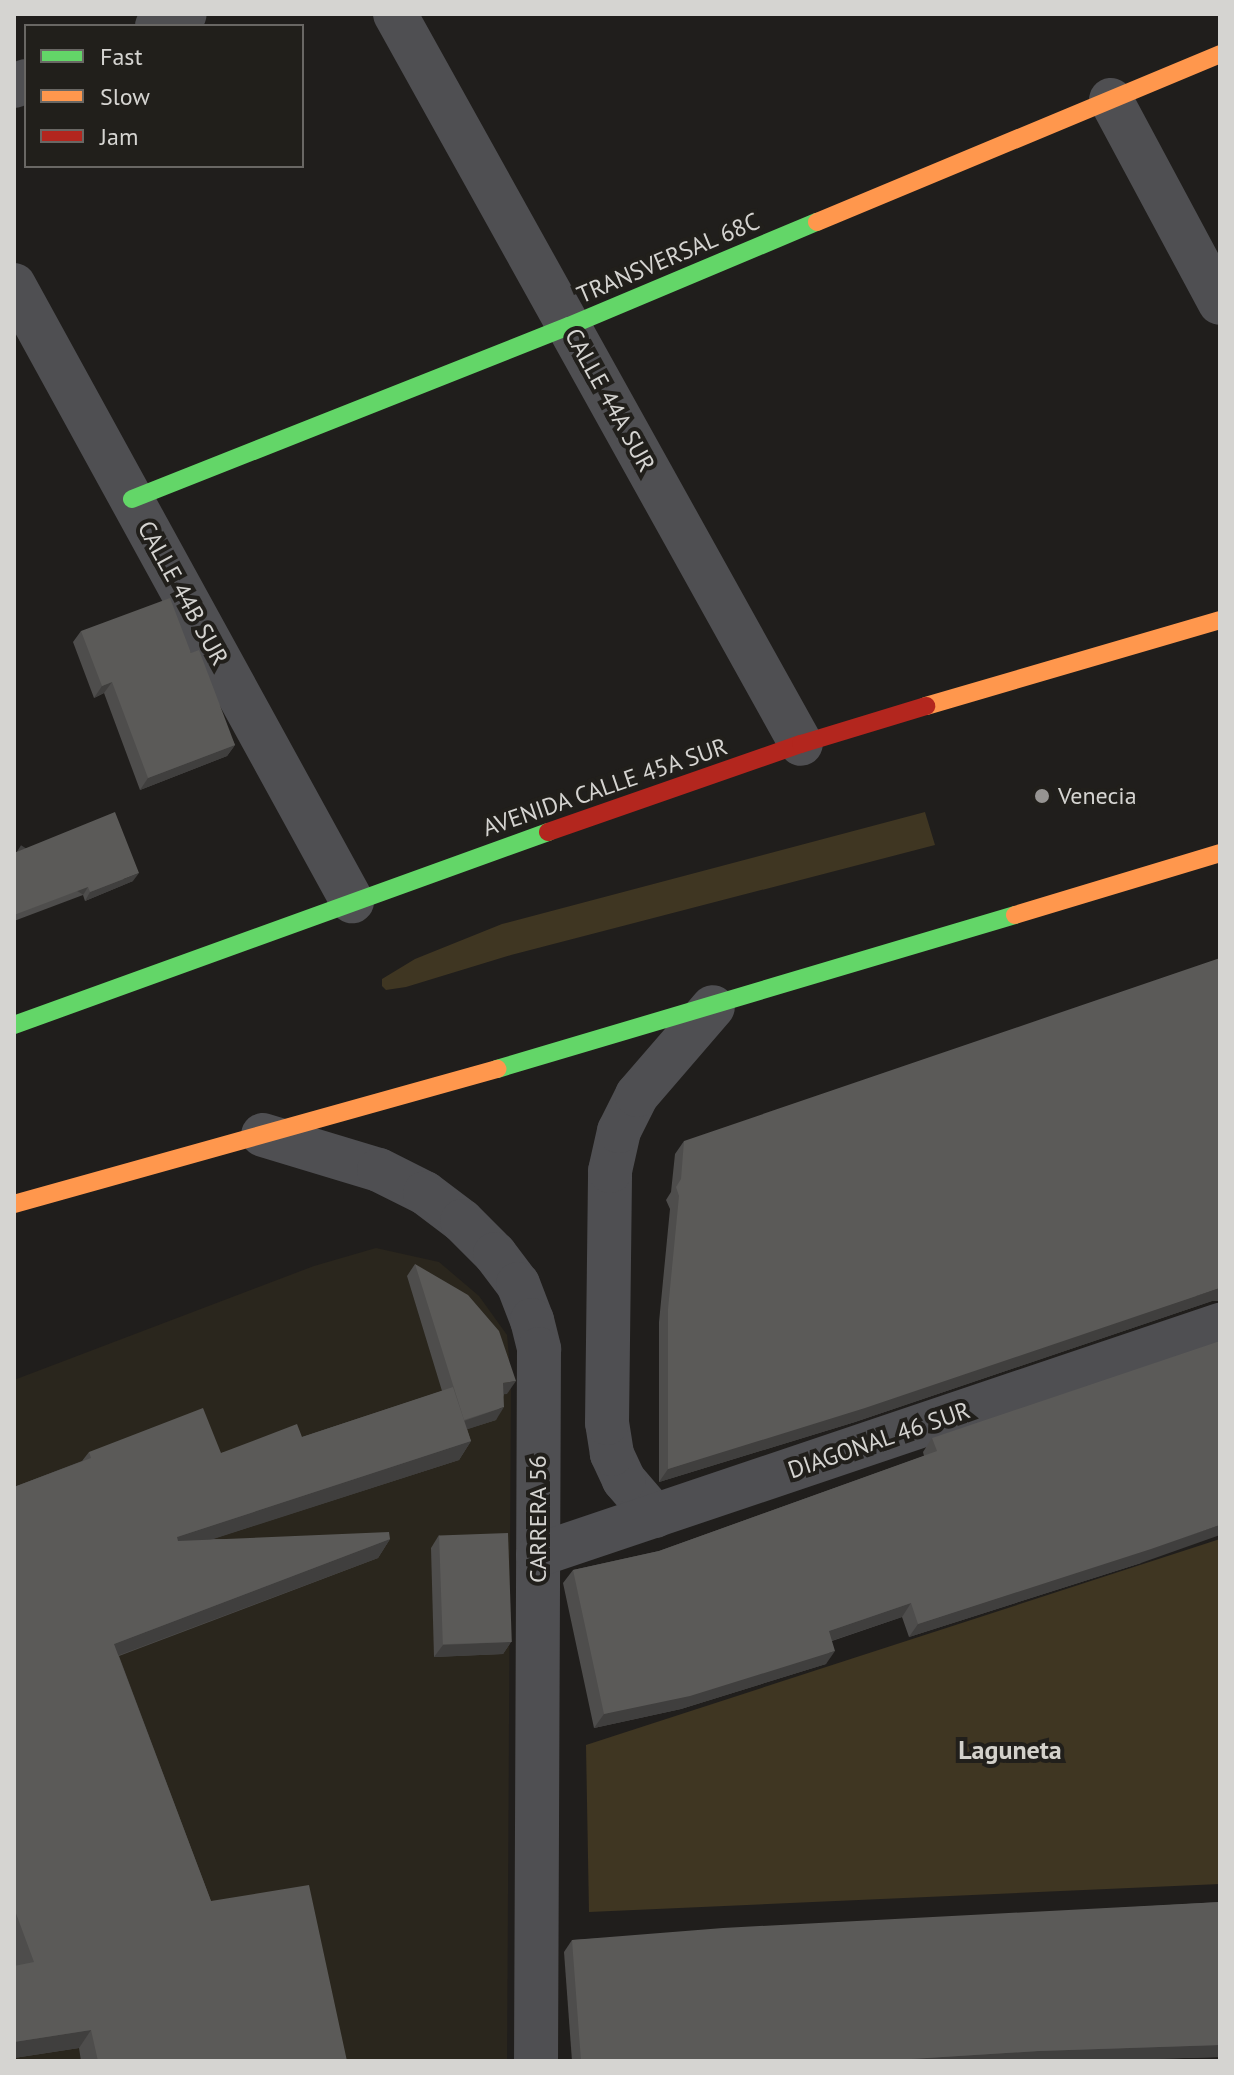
<!DOCTYPE html>
<style>
body{margin:0}
#map{position:relative;width:1234px;height:2075px;overflow:hidden;background:#201e1c;font-family:"PT Sans",sans-serif}
div>[style]{position:absolute}
.built>*{inset:0;background:#2a261d}
.green>*{inset:0;background:#3f3622}
.street>*{height:44px;margin:-22px;padding:0 22px;transform-origin:22px;border-radius:22px;background:#4f4f52}
.fast>*{height:18px;margin:-9px;padding:0 9px;transform-origin:9px;border-radius:9px;background:#63d668}
.slow>*{height:18px;margin:-9px;padding:0 9px;transform-origin:9px;border-radius:9px;background:#ff974d}
.jam>*{height:18px;margin:-9px;padding:0 9px;transform-origin:9px;border-radius:9px;background:#b3261e}
.wall>*{inset:0;background:#4e4d4c}
.shaded-wall>*{inset:0;background:#403f3e;transform-origin:0 0}
.building>*{inset:0;background:#5b5a58;transform-origin:0 0}
.dots>*{width:22px;height:22px;translate:-50% -50%;box-sizing:border-box;border:4px solid #211f1b;border-radius:50%}
span{translate:-50% -50%;white-space:nowrap;text-align:center;line-height:1.15;-webkit-text-stroke:8px #211f1b;paint-order:stroke}
.street-label{font-size:24px;color:#d5d4d1}
.poi-label{font-size:24px;color:#d5d4d1}
.left{translate:0 -50%;text-align:left}
.neighbourhood-label{font-size:26px;color:#d3d1cb;font-weight:700}
.frame{position:absolute;inset:0;border:16px solid #d5d4d1;pointer-events:none}
.legend{position:absolute;left:24px;top:24px;width:280px;height:144px;box-sizing:border-box;background:#211f1b;border:2px solid #696764;margin:0;padding:10px 14px;list-style:none;font-size:24px;color:#d5d4d1}
.legend li{display:flex;align-items:center;gap:16px;height:40px}
.legend b{width:40px;border:2px solid #696764}
</style>
<div id="map">
<div class="built">
<i style="clip-path:polygon(376px 1248px,439px 1262px,479px 1296px,507px 1335px,511px 1380px,507px 2061px,14px 2061px,14px 1380px,314px 1266px)"></i>
</div>
<div class="green">
<i style="clip-path:polygon(925px 812px,935px 845px,511px 955px,406px 987px,386px 990px,382px 986px,382px 979px,415px 959px,502px 924px)"></i>
<i style="clip-path:polygon(1220px 1539px,1220px 1884px,589px 1912px,586px 1745px)"></i>
</div>
<div class="street">
<i style="left:395px;top:14px;width:835px;rotate:60.92deg"></i>
<i style="left:157px;top:26px;width:30px;rotate:-23deg"></i>
<i style="left:14px;top:86px;width:13px;rotate:-23deg"></i>
<i style="left:1111px;top:100px;width:230px;rotate:61.8deg"></i>
<i style="left:14px;top:285px;width:703px;rotate:61.25deg"></i>
<i style="left:263px;top:1135px;width:121px;rotate:16.8deg"></i>
<i style="left:379px;top:1170px;width:51px;rotate:26.6deg"></i>
<i style="left:425px;top:1193px;width:46px;rotate:37.1deg"></i>
<i style="left:462px;top:1221px;width:47px;rotate:45deg"></i>
<i style="left:495px;top:1254px;width:38px;rotate:53deg"></i>
<i style="left:518px;top:1284px;width:39px;rotate:69deg"></i>
<i style="left:532px;top:1320px;width:30px;rotate:76deg"></i>
<i style="left:539px;top:1349px;width:712px;rotate:90.24deg"></i>
<i style="left:655px;top:1516px;width:48px;rotate:-130.7deg"></i>
<i style="left:624px;top:1480px;width:29px;rotate:-115deg"></i>
<i style="left:612px;top:1454px;width:31px;rotate:-99deg"></i>
<i style="left:607px;top:1423px;width:252px;rotate:-89.3deg"></i>
<i style="left:610px;top:1171px;width:41px;rotate:-77.3deg"></i>
<i style="left:619px;top:1131px;width:40px;rotate:-63.4deg"></i>
<i style="left:637px;top:1095px;width:116px;rotate:-49.2deg"></i>
<i style="left:538px;top:1555px;width:720px;rotate:-18.64deg"></i>
</div>
<div class="fast">
<i style="left:132px;top:499px;width:470px;rotate:-21.6deg"></i>
<i style="left:569px;top:326px;width:269px;rotate:-22.8deg"></i>
<i style="left:14px;top:1025px;width:568px;rotate:-19.87deg"></i>
<i style="left:497px;top:1069px;width:540px;rotate:-16.56deg"></i>
</div>
<div class="slow">
<i style="left:817px;top:222px;width:437px;rotate:-22.6deg"></i>
<i style="left:926px;top:706px;width:306px;rotate:-16.3deg"></i>
<i style="left:1015px;top:915px;width:214px;rotate:-16.8deg"></i>
<i style="left:14px;top:1204px;width:502px;rotate:-15.62deg"></i>
</div>
<div class="jam">
<i style="left:548px;top:832px;width:268px;rotate:-19.2deg"></i>
<i style="left:801px;top:744px;width:131px;rotate:-16.9deg"></i>
</div>
<div class="wall">
<i style="clip-path:polygon(81px 631px,191px 653px,235px 745px,227px 756px,140px 790px,104px 693px,94px 698px,73px 642px)"></i>
<i style="clip-path:polygon(14px 853px,133px 881px,85px 901px,83px 895px,14px 921px)"></i>
<i style="clip-path:polygon(684px 1141px,1212px 1301px,855px 1422px,659px 1482px,659px 1322px,670px 1209px,666px 1200px,671px 1192px,675px 1154px)"></i>
<i style="clip-path:polygon(415px 1264px,507px 1394px,504px 1394px,496px 1420px,467px 1429px,471px 1441px,459px 1460px,212px 1539px,390px 1539px,378px 1558px,119px 1656px,211px 1901px,347px 2061px,81px 2061px,79px 2048px,14px 2058px,14px 1966px,15px 1965px,14px 1962px,14px 1487px,82px 1461px,89px 1452px,221px 1453px,302px 1437px,442px 1391px,407px 1276px)"></i>
<i style="clip-path:polygon(932px 1438px,1141px 1563px,909px 1637px,902px 1617px,832px 1641px,826px 1664px,681px 1709px,594px 1728px,563px 1583px,573px 1570px,659px 1551px,924px 1456px,923px 1452px)"></i>
<i style="clip-path:polygon(439px 1535px,511px 1642px,503px 1654px,434px 1657px,431px 1548px)"></i>
<i style="clip-path:polygon(1220px 1902px,1220px 2057px,1078px 2061px,572px 2061px,564px 1952px,572px 1940px)"></i>
</div>
<div class="shaded-wall">
<i style="clip-path:polygon(112px 682px,104px 693px,94px 698px,102px 686px)"></i>
<i style="clip-path:polygon(235px 745px,227px 756px,140px 790px,148px 778px)"></i>
<i style="clip-path:polygon(139px 873px,133px 881px,85px 901px,90px 892px)"></i>
<i style="left:88px;top:887px;width:9px;height:79px;rotate:122deg"></i>
<i style="clip-path:polygon(1220px 1288px,1220px 1301px,1212px 1301px,855px 1422px,659px 1482px,668px 1469px)"></i>
<i style="clip-path:polygon(516px 1381px,507px 1394px,495px 1395px,503px 1383px)"></i>
<i style="clip-path:polygon(504px 1407px,496px 1420px,456px 1433px,464px 1421px)"></i>
<i style="clip-path:polygon(471px 1441px,459px 1460px,164px 1555px,177px 1537px)"></i>
<i style="clip-path:polygon(1220px 1525px,1220px 1535px,1141px 1563px,909px 1637px,918px 1624px)"></i>
<i style="clip-path:polygon(390px 1539px,378px 1558px,101px 1662px,114px 1644px)"></i>
<i style="clip-path:polygon(911px 1603px,902px 1617px,819px 1645px,829px 1631px)"></i>
<i style="clip-path:polygon(511px 1642px,503px 1654px,434px 1657px,443px 1645px)"></i>
<i style="clip-path:polygon(835px 1651px,826px 1664px,681px 1709px,594px 1728px,604px 1714px)"></i>
<i style="clip-path:polygon(91px 2030px,79px 2048px,14px 2058px,14px 2042px)"></i>
<i style="clip-path:polygon(1220px 2045px,1220px 2057px,1078px 2061px,880px 2061px,1039px 2051px)"></i>
</div>
<div class="building">
<i style="clip-path:polygon(170px 598px,191px 653px,199px 650px,235px 745px,148px 778px,112px 682px,102px 686px,81px 631px)"></i>
<i style="clip-path:polygon(115px 812px,139px 873px,90px 892px,88px 887px,14px 915px,14px 853px)"></i>
<i style="clip-path:polygon(1220px 958px,1220px 1288px,865px 1408px,668px 1469px,668px 1309px,679px 1196px,676px 1187px,681px 1179px,684px 1141px)"></i>
<i style="clip-path:polygon(415px 1264px,468px 1295px,499px 1331px,516px 1381px,503px 1383px,504px 1407px,464px 1420px)"></i>
<i style="clip-path:polygon(1220px 1341px,1220px 1525px,1151px 1549px,918px 1624px,911px 1603px,829px 1631px,835px 1651px,690px 1696px,604px 1714px,573px 1570px,659px 1551px,937px 1451px,932px 1438px)"></i>
<i style="clip-path:polygon(453px 1387px,471px 1441px,177px 1537px,178px 1541px,389px 1532px,390px 1539px,114px 1644px,211px 1901px,309px 1885px,347px 2061px,98px 2061px,91px 2030px,14px 2042px,14px 1966px,34px 1962px,14px 1908px,14px 1487px,91px 1458px,89px 1452px,203px 1408px,221px 1453px,297px 1424px,302px 1437px)"></i>
<i style="left:508px;top:1533px;width:109px;height:69px;rotate:88deg"></i>
<i style="clip-path:polygon(1220px 1902px,1220px 2045px,1039px 2051px,880px 2061px,581px 2061px,572px 1940px,723px 1928px)"></i>
</div>
<div class="dots">
<i style="left:1042px;top:796px;background:#969492"></i>
</div>
<div class="street-label">
<span style="left:668px;top:258px;rotate:-23deg">TRANSVERSAL 68C</span>
<span style="left:610px;top:400px;rotate:61deg">CALLE 44A SUR</span>
<span style="left:183px;top:593px;rotate:61deg">CALLE 44B SUR</span>
<span style="left:605px;top:787px;rotate:-19deg">AVENIDA CALLE 45A SUR</span>
<span style="left:879px;top:1440px;rotate:-19deg">DIAGONAL 46 SUR</span>
<span style="left:538px;top:1519px;rotate:-90deg">CARRERA 56</span>
</div>
<div class="poi-label">
<span class="left" style="left:1058px;top:796px">Venecia</span>
</div>
<div class="neighbourhood-label">
<span style="left:1010px;top:1750px">Laguneta</span>
</div>
<div class="frame"></div>
<ul class="legend">
<li><b style="height:10px;background:#63d668"></b>Fast</li>
<li><b style="height:10px;background:#ff974d"></b>Slow</li>
<li><b style="height:10px;background:#b3261e"></b>Jam</li>
</ul>
</div>
